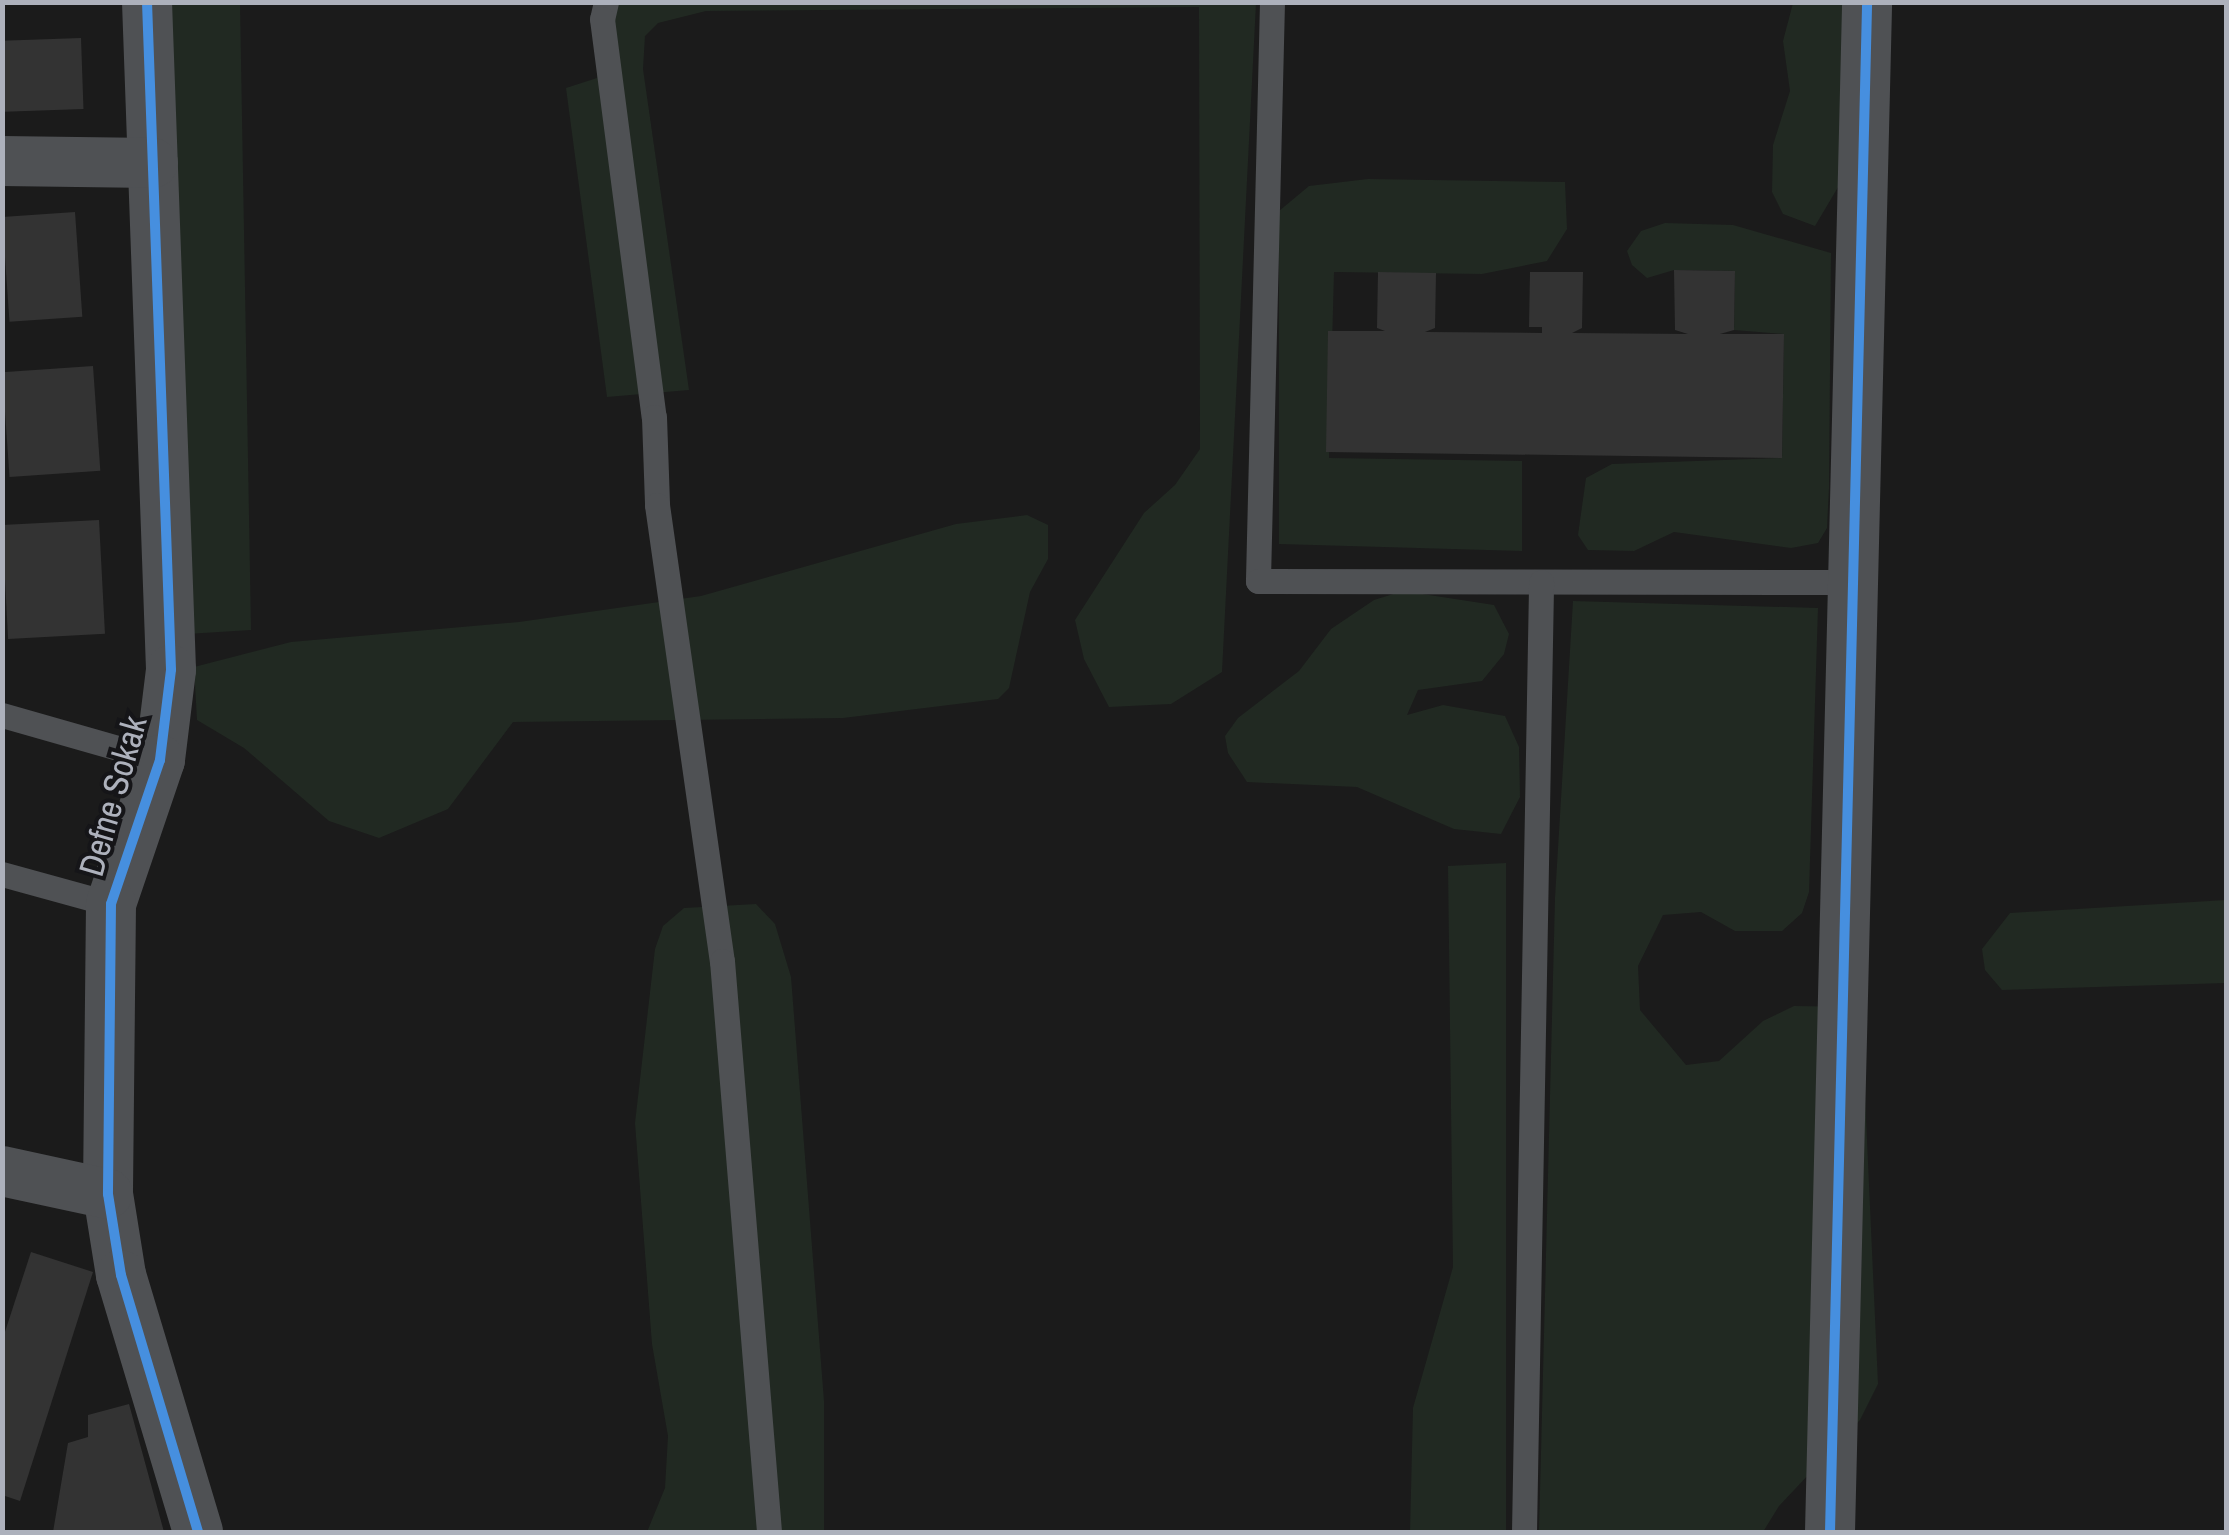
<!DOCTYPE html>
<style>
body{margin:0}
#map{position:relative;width:2229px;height:1535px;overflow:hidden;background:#1b1b1b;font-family:"Archivo Narrow",sans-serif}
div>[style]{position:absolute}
.green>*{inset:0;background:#212922}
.building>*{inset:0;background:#333;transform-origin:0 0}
.lane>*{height:25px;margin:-12.5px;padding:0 12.5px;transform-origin:12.5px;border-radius:12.5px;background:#4f5154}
.street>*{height:50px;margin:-25px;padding:0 25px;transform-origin:25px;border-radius:25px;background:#4f5154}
.cycleway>*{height:10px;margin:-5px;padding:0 5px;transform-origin:5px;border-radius:5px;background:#468fdf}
span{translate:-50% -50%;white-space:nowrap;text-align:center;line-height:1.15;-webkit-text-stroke:8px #151518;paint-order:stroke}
.street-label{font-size:35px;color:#adb1bc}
.frame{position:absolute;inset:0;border:5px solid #adb1bc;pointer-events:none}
</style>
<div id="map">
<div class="green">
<i style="clip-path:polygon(160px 3px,240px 3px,251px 630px,187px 634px)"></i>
<i style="clip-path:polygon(597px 3px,1256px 3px,1222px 672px,1171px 704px,1109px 707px,1084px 659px,1075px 620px,1144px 513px,1175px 485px,1200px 449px,1199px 7px,706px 11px,658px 23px,645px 36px,643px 69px,689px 390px,607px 397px,566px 88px,597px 78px)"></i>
<i style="clip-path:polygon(1793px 3px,1842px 3px,1850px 24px,1847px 172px,1815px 226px,1783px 214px,1772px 192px,1773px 145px,1790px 91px,1783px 41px)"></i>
<i style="clip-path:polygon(1368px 179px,1565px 182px,1567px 229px,1547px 261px,1482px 274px,1334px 272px,1329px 458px,1522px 461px,1522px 551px,1279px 544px,1279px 211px,1309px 186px)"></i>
<i style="clip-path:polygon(1665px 223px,1733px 225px,1831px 253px,1829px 488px,1827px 528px,1818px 543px,1791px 548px,1674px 532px,1634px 551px,1588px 550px,1578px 535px,1586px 478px,1612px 464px,1782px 458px,1784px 334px,1734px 330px,1735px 271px,1674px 270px,1647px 278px,1632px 265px,1627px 251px,1641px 231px)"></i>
<i style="clip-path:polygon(1027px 515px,1048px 525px,1048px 559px,1030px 592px,1009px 688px,998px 699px,843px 718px,513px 722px,448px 809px,379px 838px,329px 821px,244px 748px,197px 720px,194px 667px,291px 642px,519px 622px,701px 596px,956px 524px)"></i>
<i style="clip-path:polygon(1403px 591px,1494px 605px,1509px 634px,1504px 654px,1482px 681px,1418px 690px,1407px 715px,1443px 705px,1505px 716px,1519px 747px,1520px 797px,1501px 834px,1454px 829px,1357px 787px,1247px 782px,1228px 753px,1225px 736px,1238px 718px,1299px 671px,1331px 629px,1374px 600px)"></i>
<i style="clip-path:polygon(1573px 601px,1818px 608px,1809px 892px,1802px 913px,1782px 931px,1735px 931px,1701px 912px,1663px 915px,1638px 966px,1640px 1010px,1686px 1065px,1719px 1061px,1763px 1021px,1794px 1006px,1861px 1007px,1878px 1384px,1860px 1420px,1779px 1506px,1763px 1532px,1539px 1532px,1555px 898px)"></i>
<i style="clip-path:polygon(1506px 863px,1506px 1532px,1410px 1532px,1413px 1408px,1453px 1267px,1448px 866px)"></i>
<i style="clip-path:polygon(2226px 900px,2226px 983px,2002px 990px,1985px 970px,1982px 949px,2010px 913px)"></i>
<i style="clip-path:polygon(756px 904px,775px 924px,791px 977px,824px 1401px,824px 1532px,647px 1532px,665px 1488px,668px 1436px,652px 1344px,635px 1123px,655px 949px,663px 926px,684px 908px)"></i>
</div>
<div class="building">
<i style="left:81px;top:38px;width:71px;height:79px;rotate:88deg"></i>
<i style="left:75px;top:212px;width:105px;height:73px;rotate:86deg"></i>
<i style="clip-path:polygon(1674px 270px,1735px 271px,1734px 330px,1720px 334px,1784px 334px,1782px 458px,1326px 452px,1328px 331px,1385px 331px,1377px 328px,1378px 272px,1436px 273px,1435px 328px,1425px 332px,1542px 333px,1542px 327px,1529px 327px,1530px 272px,1583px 272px,1582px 328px,1572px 333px,1688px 334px,1675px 330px)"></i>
<i style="left:93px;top:366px;width:105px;height:91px;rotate:86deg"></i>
<i style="left:99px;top:520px;width:114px;height:97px;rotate:87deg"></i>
<i style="clip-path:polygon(31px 1252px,93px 1272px,20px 1501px,2px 1495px,2px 1341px)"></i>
<i style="clip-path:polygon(129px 1404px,164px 1532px,53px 1532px,68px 1443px,88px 1437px,88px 1415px)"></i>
</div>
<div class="lane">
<i style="left:606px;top:2px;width:17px;rotate:103deg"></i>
<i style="left:602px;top:19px;width:401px;rotate:82.6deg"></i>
<i style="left:654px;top:417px;width:88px;rotate:88deg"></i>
<i style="left:657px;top:505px;width:461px;rotate:81.9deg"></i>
<i style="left:722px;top:961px;width:573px;rotate:85.29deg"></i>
<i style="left:1272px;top:2px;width:579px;rotate:91.39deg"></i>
<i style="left:1258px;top:581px;width:594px;rotate:0.1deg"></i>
<i style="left:2px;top:715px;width:164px;rotate:15.9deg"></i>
<i style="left:2px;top:874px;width:113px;rotate:15.4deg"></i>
<i style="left:1524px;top:1532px;width:950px;rotate:-88.97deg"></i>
</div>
<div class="street">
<i style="left:147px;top:2px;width:668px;rotate:87.94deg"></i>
<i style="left:171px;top:670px;width:91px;rotate:97deg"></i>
<i style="left:160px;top:760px;width:152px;rotate:108.8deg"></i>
<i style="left:111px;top:904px;width:290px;rotate:90.6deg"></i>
<i style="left:108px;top:1194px;width:82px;rotate:80.9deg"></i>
<i style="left:121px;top:1275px;width:268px;rotate:73.3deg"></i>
<i style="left:2px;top:161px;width:151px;rotate:0.8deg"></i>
<i style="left:2px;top:1171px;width:108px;rotate:12.2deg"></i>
<i style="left:1830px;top:1532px;width:1530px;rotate:-88.61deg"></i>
</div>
<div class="cycleway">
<i style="left:147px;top:2px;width:668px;rotate:87.94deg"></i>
<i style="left:171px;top:670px;width:91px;rotate:97deg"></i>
<i style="left:160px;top:760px;width:152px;rotate:108.8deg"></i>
<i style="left:111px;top:904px;width:290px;rotate:90.6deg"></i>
<i style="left:108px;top:1194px;width:82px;rotate:80.9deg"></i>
<i style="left:121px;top:1275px;width:268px;rotate:73.3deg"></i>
<i style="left:1830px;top:1532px;width:1530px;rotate:-88.61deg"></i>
</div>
<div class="street-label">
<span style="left:113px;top:796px;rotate:-74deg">Defne Sokak</span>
</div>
<div class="frame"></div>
</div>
